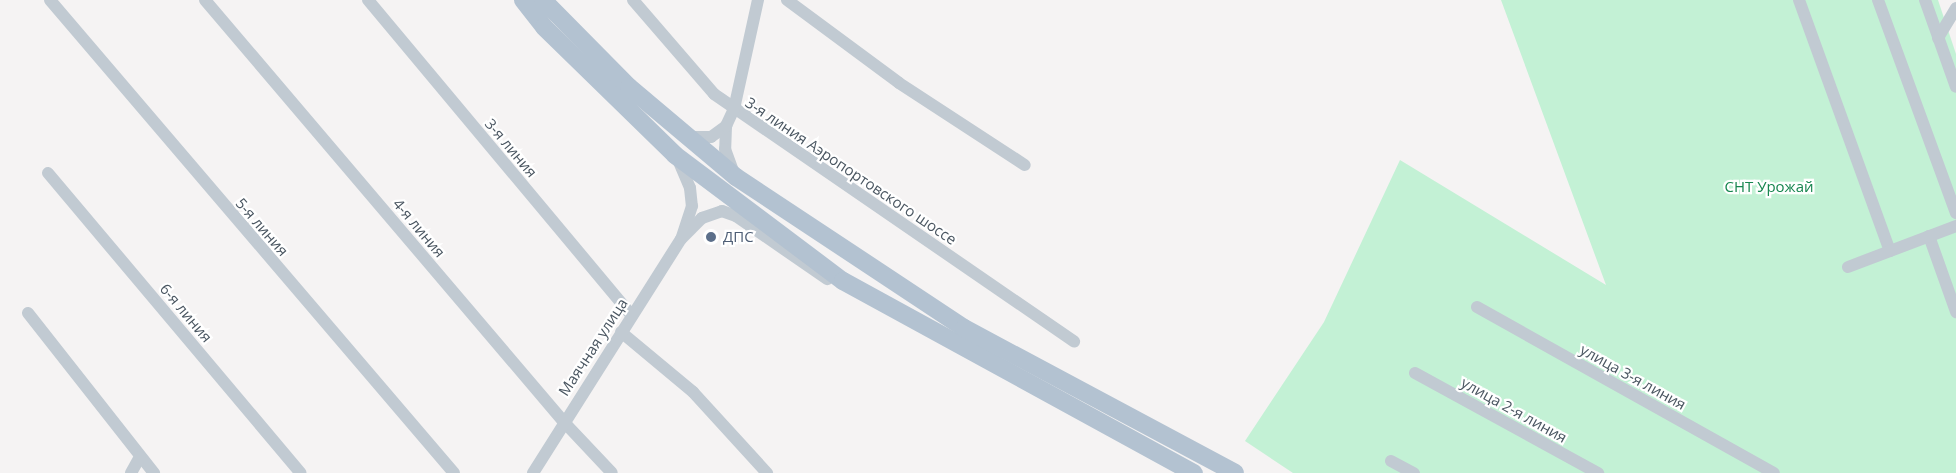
<!DOCTYPE html>
<meta charset="utf-8">
<style>
body{margin:0}
#map{position:relative;width:1956px;height:473px;overflow:hidden;background:#f5f3f3;font-family:"Open Sans",sans-serif}
div>[style]{position:absolute}
.green>*{inset:0;background:#c3f1d5}
.street>*{height:12px;margin:-6px;padding:0 6px;transform-origin:6px;border-radius:6px;background:#c1cad2}
.primary>*{height:18px;margin:-9px;padding:0 9px;transform-origin:9px;border-radius:9px;background:#b3c2d1}
.dots>*{width:16px;height:16px;translate:-50% -50%;box-sizing:border-box;border:3px solid #fff;border-radius:50%}
span{translate:-50% -50%;white-space:nowrap;text-align:center;line-height:1.15;-webkit-text-stroke:4.5px #fff;paint-order:stroke}
.street-label{font-size:15px;color:#4a5661}
.park-label{font-size:15px;color:#17864f}
.service-label{font-size:15px;color:#4e5e75}
.left{translate:0 -50%;text-align:left}
</style>
<div id="map">
<div class="green">
<i style="clip-path:polygon(1501px 0,1938px 0,1956px 54px,1956px 473px,1293px 473px,1245px 441px,1324px 322px,1400px 160px,1606px 285px)"></i>
</div>
<div class="street">
<i style="left:50px;top:0;width:622px;rotate:49.5deg"></i>
<i style="left:205px;top:0;width:553px;rotate:49.62deg"></i>
<i style="left:563px;top:421px;width:71px;rotate:46.7deg"></i>
<i style="left:368px;top:0;width:410px;rotate:50.1deg"></i>
<i style="left:633px;top:0;width:124px;rotate:49.2deg"></i>
<i style="left:714px;top:94px;width:437px;rotate:34.5deg"></i>
<i style="left:787px;top:0;width:139px;rotate:36.5deg"></i>
<i style="left:899px;top:83px;width:150px;rotate:33.1deg"></i>
<i style="left:1799px;top:0;width:267px;rotate:70.1deg"></i>
<i style="left:1878px;top:0;width:227px;rotate:69.9deg"></i>
<i style="left:1925px;top:0;width:92px;rotate:70.4deg"></i>
<i style="left:1938px;top:38px;width:35px;rotate:-59deg"></i>
<i style="left:726px;top:126px;width:23px;rotate:92deg"></i>
<i style="left:725px;top:149px;width:23px;rotate:70deg"></i>
<i style="left:688px;top:137px;width:23px"></i>
<i style="left:711px;top:137px;width:19px;rotate:-36deg"></i>
<i style="left:726px;top:126px;width:19px;rotate:-65deg"></i>
<i style="left:734px;top:109px;width:112px;rotate:-77.6deg"></i>
<i style="left:679px;top:162px;width:28px;rotate:67deg"></i>
<i style="left:690px;top:188px;width:18px;rotate:84deg"></i>
<i style="left:692px;top:206px;width:32px;rotate:108deg"></i>
<i style="left:48px;top:173px;width:392px;rotate:49.9deg"></i>
<i style="left:1929px;top:236px;width:81px;rotate:70.4deg"></i>
<i style="left:1848px;top:267px;width:116px;rotate:-20.8deg"></i>
<i style="left:1477px;top:307px;width:340px;rotate:29.2deg"></i>
<i style="left:28px;top:313px;width:204px;rotate:51.8deg"></i>
<i style="left:621px;top:332px;width:94px;rotate:39.8deg"></i>
<i style="left:693px;top:392px;width:110px;rotate:47.6deg"></i>
<i style="left:1415px;top:373px;width:209px;rotate:28.7deg"></i>
<i style="left:1391px;top:461px;width:26px;rotate:28deg"></i>
<i style="left:131px;top:473px;width:18px;rotate:-61deg"></i>
<i style="left:533px;top:473px;width:277px;rotate:-57.7deg"></i>
<i style="left:681px;top:239px;width:30px;rotate:-45deg"></i>
<i style="left:702px;top:218px;width:21px;rotate:-19deg"></i>
<i style="left:722px;top:211px;width:15px;rotate:20deg"></i>
<i style="left:736px;top:216px;width:111px;rotate:34.7deg"></i>
</div>
<div class="primary">
<i style="left:523px;top:0;width:34px;rotate:52deg"></i>
<i style="left:544px;top:27px;width:183px;rotate:44.3deg"></i>
<i style="left:675px;top:155px;width:210px;rotate:36.9deg"></i>
<i style="left:843px;top:281px;width:400px;rotate:28.7deg"></i>
<i style="left:543px;top:0;width:122px;rotate:45.3deg"></i>
<i style="left:629px;top:87px;width:140px;rotate:40.1deg"></i>
<i style="left:736px;top:177px;width:273px;rotate:33.5deg"></i>
<i style="left:964px;top:328px;width:307px;rotate:28.1deg"></i>
</div>
<div class="dots">
<i style="left:711px;top:237px;background:#5c6f8a"></i>
</div>
<div class="street-label">
<span style="left:511px;top:148px;rotate:50deg">3-я линия</span>
<span style="left:851px;top:171px;rotate:34deg">3-я линия Аэропортовского шоссе</span>
<span style="left:262px;top:227px;rotate:49deg">5-я линия</span>
<span style="left:419px;top:228px;rotate:50deg">4-я линия</span>
<span style="left:186px;top:313px;rotate:50deg">6-я линия</span>
<span style="left:593px;top:347px;rotate:-57deg">Маячная улица</span>
<span style="left:1633px;top:377px;rotate:29deg">улица 3-я линия</span>
<span style="left:1514px;top:410px;rotate:29deg">улица 2-я линия</span>
</div>
<div class="park-label">
<span style="left:1769px;top:187px">СНТ Урожай</span>
</div>
<div class="service-label">
<span class="left" style="left:723px;top:237px">ДПС</span>
</div>
</div>
